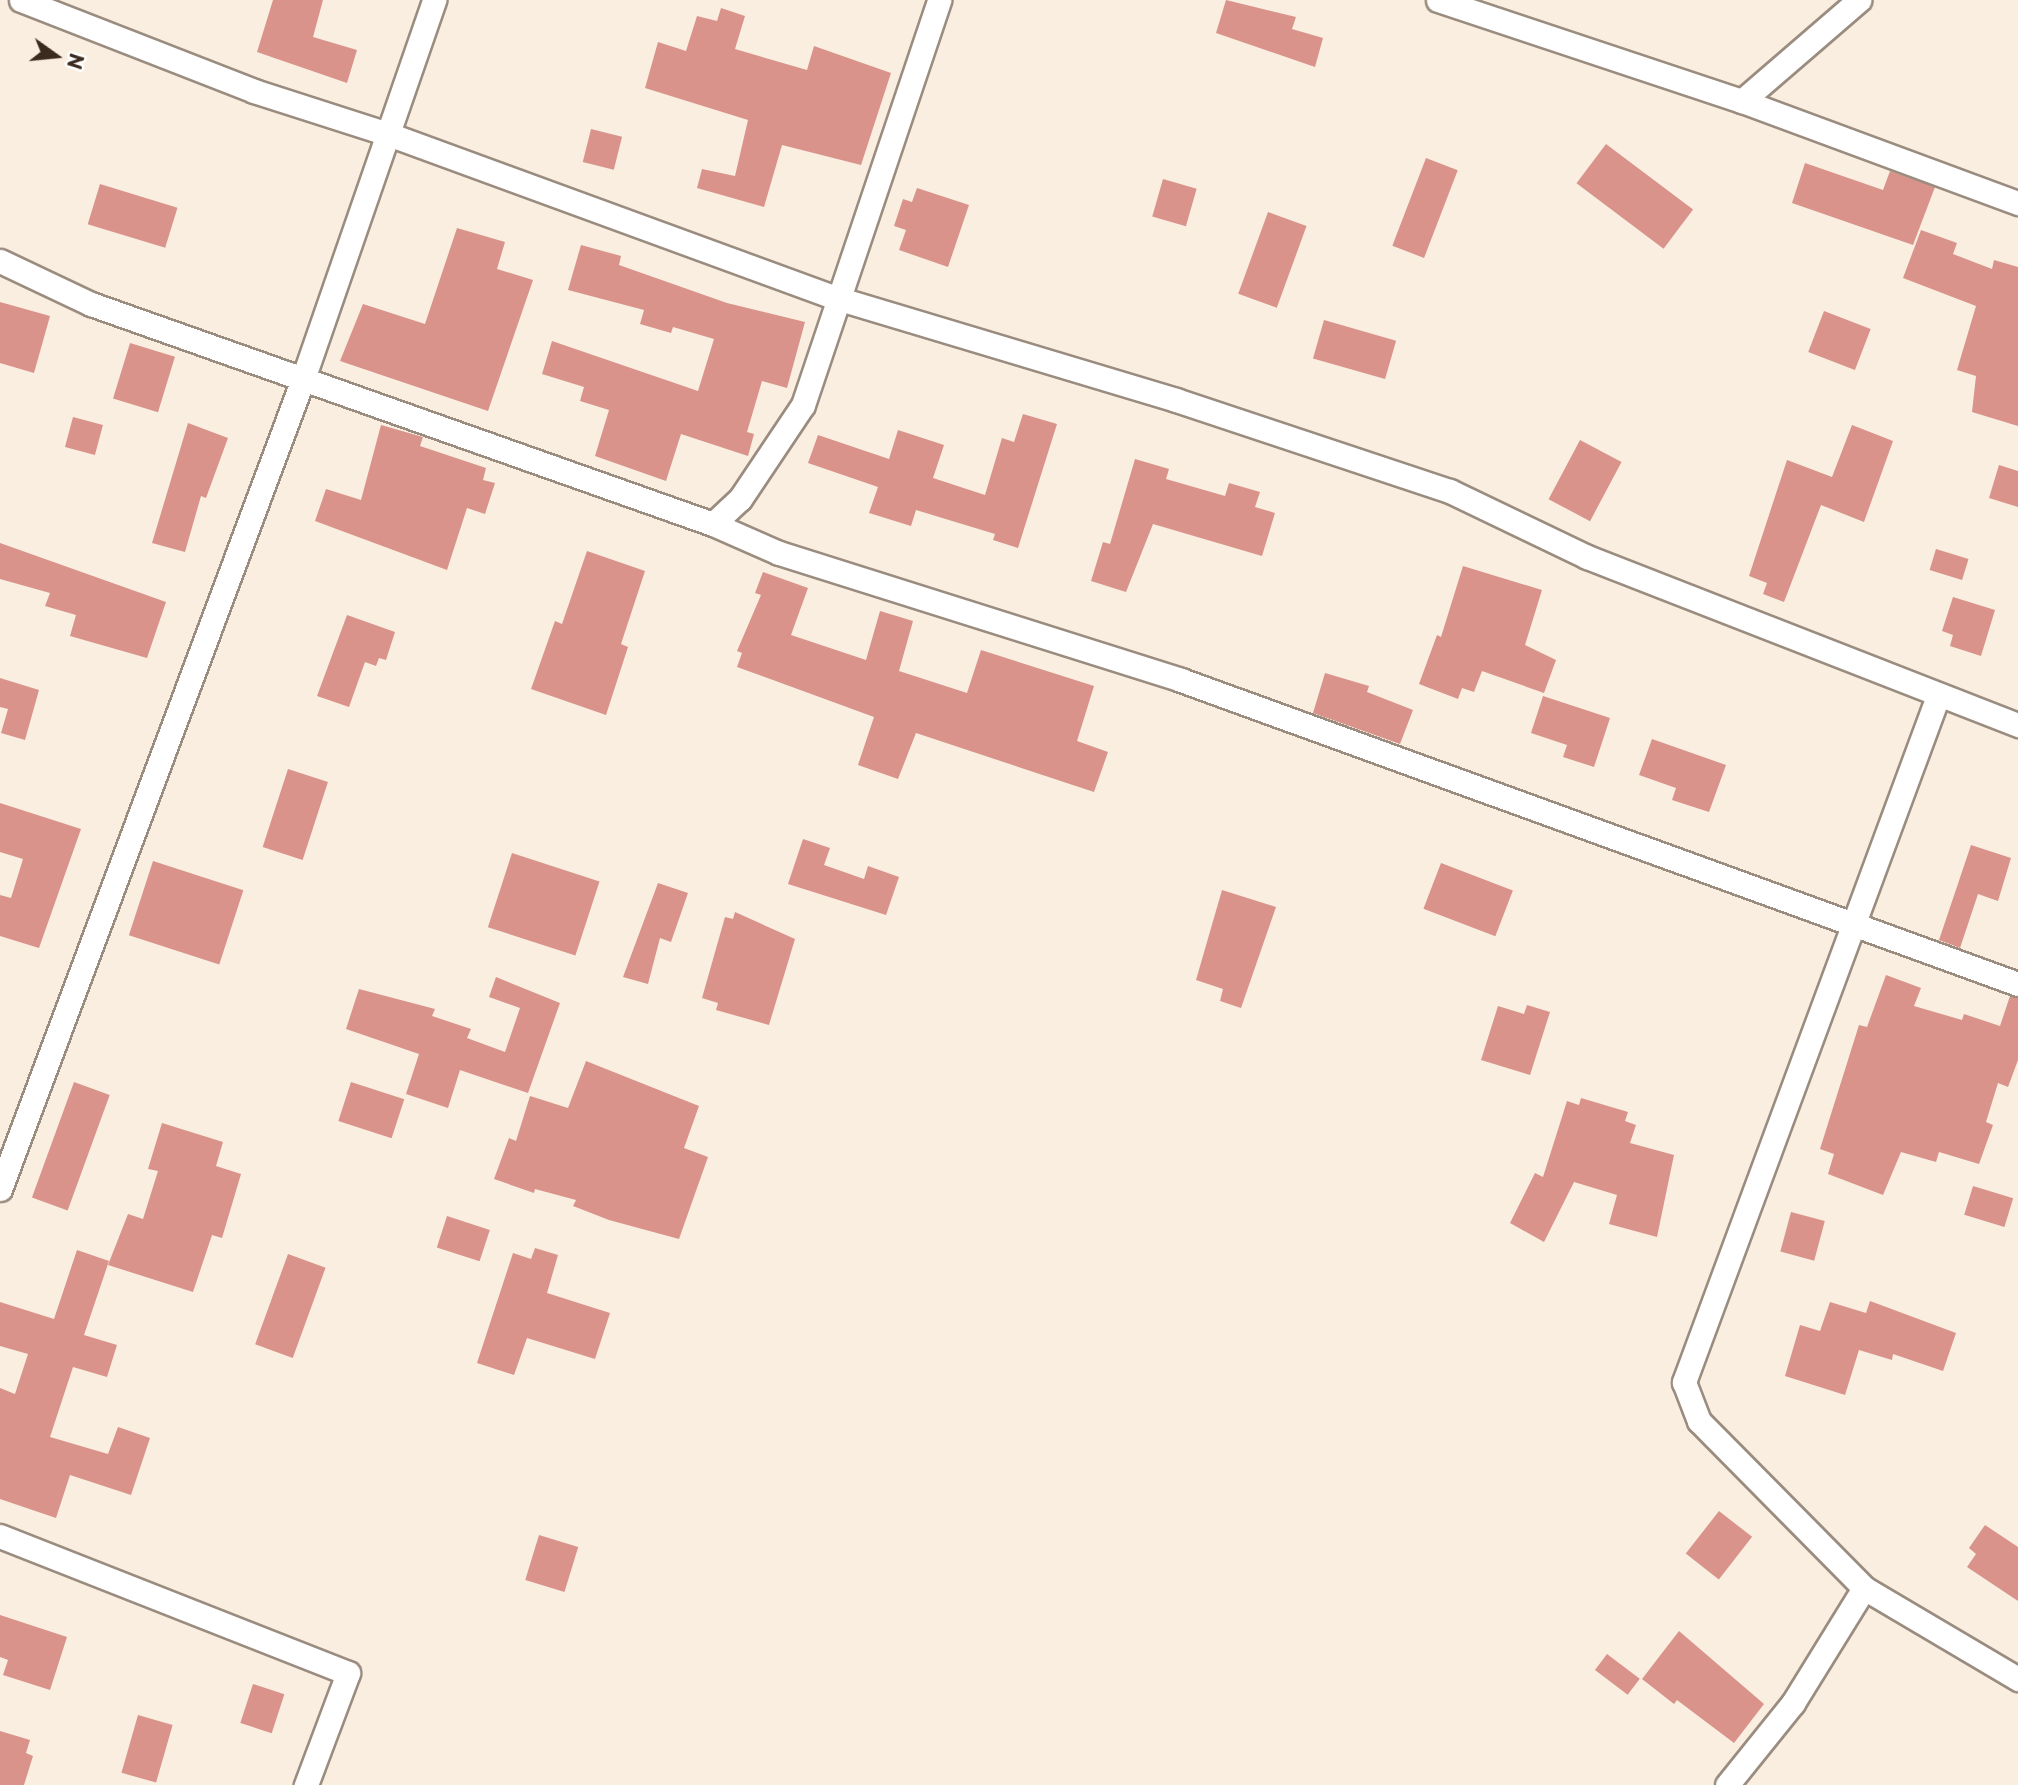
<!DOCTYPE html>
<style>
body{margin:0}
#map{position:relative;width:2018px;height:1785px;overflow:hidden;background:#f9eee0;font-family:"Playpen Sans",sans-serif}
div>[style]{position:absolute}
.building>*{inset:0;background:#d9938b;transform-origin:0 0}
.roads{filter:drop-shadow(2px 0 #9a8c7f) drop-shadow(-2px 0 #9a8c7f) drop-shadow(0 2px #9a8c7f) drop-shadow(0 -2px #9a8c7f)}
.minor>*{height:23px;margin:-11.5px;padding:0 11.5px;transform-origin:11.5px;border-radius:11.5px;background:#fff}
span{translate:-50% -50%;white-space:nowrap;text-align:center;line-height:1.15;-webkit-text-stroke:7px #fff;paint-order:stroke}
.north{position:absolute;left:21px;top:21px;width:70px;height:70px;-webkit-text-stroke:5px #fff;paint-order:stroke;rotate:105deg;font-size:19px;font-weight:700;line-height:28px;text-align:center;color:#3b2a1e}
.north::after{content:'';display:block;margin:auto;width:24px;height:32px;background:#3b2a1e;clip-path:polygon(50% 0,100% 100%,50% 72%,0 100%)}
</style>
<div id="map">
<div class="building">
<i style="clip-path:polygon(273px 0,323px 0,313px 37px,357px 50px,347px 83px,257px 52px)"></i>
<i style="clip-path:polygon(1226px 0,1296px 17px,1292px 29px,1323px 38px,1315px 67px,1216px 33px)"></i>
<i style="clip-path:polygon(721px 8px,745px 16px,735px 49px,807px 70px,814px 46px,891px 73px,861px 165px,782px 145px,764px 207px,697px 188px,702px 169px,735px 176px,748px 120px,645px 88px,658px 42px,686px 51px,697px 16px,717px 21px)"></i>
<i style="left:591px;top:129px;width:32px;height:34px;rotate:14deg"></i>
<i style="left:1606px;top:144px;width:109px;height:49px;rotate:37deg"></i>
<i style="left:1426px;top:158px;width:34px;height:94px;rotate:21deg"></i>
<i style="clip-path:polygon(1805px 163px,1883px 190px,1890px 171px,1935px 187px,1913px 245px,1792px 203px)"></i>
<i style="left:1163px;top:179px;width:35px;height:39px;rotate:16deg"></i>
<i style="left:100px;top:184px;width:81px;height:42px;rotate:17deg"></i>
<i style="clip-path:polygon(917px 188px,969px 205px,948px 267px,899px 250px,906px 230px,894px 226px,903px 199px,912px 202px)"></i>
<i style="left:1268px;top:212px;width:41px;height:87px;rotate:20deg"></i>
<i style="clip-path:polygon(457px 228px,505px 242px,497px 269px,533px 280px,488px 411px,340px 361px,363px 304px,425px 324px)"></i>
<i style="clip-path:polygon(1921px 230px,1957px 243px,1953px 254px,1992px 269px,1994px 260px,2018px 267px,2018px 426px,1972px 412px,1976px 376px,1957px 370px,1976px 306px,1903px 278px)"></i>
<i style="clip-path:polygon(581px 245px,621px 256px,619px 265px,727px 303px,805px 322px,787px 388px,762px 381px,747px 432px,754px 434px,748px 456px,681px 434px,666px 481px,595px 456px,609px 410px,580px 401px,584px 387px,542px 374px,552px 341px,698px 391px,714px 339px,673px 327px,671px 333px,640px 324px,644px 310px,568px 290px)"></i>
<i style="clip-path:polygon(0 302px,50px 316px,34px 373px,0 363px)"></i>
<i style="left:1824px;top:311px;width:50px;height:44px;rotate:21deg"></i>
<i style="left:1324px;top:320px;width:75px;height:40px;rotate:16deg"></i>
<i style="left:130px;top:343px;width:47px;height:58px;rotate:17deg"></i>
<i style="clip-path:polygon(1023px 414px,1057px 424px,1018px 548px,993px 540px,995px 534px,916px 510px,911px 526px,869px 513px,878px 487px,808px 463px,818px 435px,889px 459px,898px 430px,944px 445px,933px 478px,985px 495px,1002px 438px,1014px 442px)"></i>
<i style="left:73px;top:417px;width:31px;height:31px;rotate:15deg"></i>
<i style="clip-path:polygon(188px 423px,228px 438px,206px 498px,201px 496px,185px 552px,152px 543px)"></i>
<i style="clip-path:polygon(381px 425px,423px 437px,420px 446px,486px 468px,483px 480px,495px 483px,485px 514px,467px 508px,447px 570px,315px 521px,326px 489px,361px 500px)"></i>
<i style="clip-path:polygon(1852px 425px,1893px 441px,1864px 522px,1821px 505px,1784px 602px,1763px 594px,1767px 583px,1749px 576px,1787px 460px,1832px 477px)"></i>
<i style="left:1580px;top:440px;width:47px;height:67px;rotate:28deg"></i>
<i style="clip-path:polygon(1135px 459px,1169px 469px,1166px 479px,1225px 496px,1229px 483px,1260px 492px,1255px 507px,1275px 513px,1262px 556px,1153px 524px,1126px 592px,1091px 581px,1103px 542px,1110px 544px)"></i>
<i style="clip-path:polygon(1999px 465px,2018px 471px,2018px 507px,1989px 498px)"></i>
<i style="clip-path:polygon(0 543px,166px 602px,147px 658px,70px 636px,76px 615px,45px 606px,50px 593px,0 579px)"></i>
<i style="left:1936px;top:549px;width:34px;height:22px;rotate:17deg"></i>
<i style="clip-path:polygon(587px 551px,645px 571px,621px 644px,628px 647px,606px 715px,531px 689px,555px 621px,562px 624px)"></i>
<i style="clip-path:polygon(1463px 566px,1542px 590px,1525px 645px,1556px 660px,1544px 693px,1482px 671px,1474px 692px,1462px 688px,1458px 699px,1419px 684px,1437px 635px,1441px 637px)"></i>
<i style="clip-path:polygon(763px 572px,808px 588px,791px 635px,866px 660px,880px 611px,913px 621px,899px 671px,967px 693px,981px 650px,1094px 686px,1077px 741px,1108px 752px,1094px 792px,916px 733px,898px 779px,858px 765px,874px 717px,737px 667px,742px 653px,737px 651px,761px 595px,755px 593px)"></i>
<i style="clip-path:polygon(1953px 597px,1995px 610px,1981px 656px,1950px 646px,1953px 635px,1942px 631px)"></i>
<i style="clip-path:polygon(347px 615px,395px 632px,386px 660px,379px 658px,376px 666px,365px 662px,349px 707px,317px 696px)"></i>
<i style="clip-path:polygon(1325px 673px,1369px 686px,1367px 692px,1413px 710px,1400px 744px,1313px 713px)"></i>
<i style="clip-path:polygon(0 678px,39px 690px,25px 740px,1px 733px,8px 709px,0 707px)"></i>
<i style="clip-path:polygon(1543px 696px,1610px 718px,1594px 767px,1563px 757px,1567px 745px,1531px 733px)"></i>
<i style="clip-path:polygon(1652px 739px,1726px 765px,1709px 812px,1672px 800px,1676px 788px,1639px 775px)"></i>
<i style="left:288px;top:769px;width:42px;height:82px;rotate:18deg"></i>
<i style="clip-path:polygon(0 803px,81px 829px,39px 948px,0 936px,0 895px,11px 898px,23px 859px,0 852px)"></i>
<i style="clip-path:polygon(803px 839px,830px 848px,824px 865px,864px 879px,868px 866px,899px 877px,886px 915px,788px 884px)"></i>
<i style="clip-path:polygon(1971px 845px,2011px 858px,1998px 901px,1978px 894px,1960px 948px,1939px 940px)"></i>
<i style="left:512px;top:853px;width:92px;height:78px;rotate:18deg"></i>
<i style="left:153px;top:861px;width:95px;height:78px;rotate:18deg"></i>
<i style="left:1441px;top:863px;width:77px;height:49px;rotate:21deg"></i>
<i style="clip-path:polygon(658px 883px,688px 893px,671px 942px,660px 938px,648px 984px,623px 977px)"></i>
<i style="clip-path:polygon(1222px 890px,1276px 907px,1241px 1008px,1220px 1001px,1223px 989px,1196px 980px)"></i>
<i style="clip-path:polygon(735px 912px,795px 939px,769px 1025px,716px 1010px,718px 1003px,702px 998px,725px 917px,733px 919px)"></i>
<i style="clip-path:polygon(1886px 975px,1921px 988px,1914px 1006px,1962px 1020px,1964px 1014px,2000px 1026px,2010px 996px,2018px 998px,2018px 1060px,2008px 1087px,1998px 1083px,1986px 1122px,1993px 1125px,1979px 1164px,1939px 1152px,1936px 1162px,1901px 1152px,1883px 1195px,1828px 1174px,1834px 1154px,1820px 1149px,1859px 1025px,1867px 1027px)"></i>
<i style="clip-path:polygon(496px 977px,560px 1003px,528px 1093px,460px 1070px,448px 1108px,406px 1094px,419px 1054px,346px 1029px,359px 989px,435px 1009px,432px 1016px,471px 1029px,467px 1038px,505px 1052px,520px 1008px,489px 997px)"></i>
<i style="clip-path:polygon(1527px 1005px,1550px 1012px,1530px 1075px,1481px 1060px,1498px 1006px,1524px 1014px)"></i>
<i style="clip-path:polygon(586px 1061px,699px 1106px,684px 1148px,708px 1157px,679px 1239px,609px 1220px,573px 1206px,576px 1200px,535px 1189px,534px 1193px,494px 1179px,509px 1138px,516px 1141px,530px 1096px,568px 1108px)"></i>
<i style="left:74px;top:1082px;width:38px;height:123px;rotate:20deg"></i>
<i style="left:351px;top:1082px;width:56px;height:41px;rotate:18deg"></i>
<i style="clip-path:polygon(1581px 1098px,1628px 1112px,1625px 1121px,1636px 1125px,1630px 1143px,1674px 1155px,1657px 1237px,1609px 1224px,1617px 1195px,1574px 1182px,1544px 1242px,1510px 1223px,1535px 1173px,1543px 1177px,1567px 1101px,1579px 1105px)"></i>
<i style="clip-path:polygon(162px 1123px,223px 1142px,216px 1166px,241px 1174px,222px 1238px,212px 1235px,193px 1292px,108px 1265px,128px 1214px,143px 1219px,158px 1171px,148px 1169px)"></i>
<i style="left:1973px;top:1186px;width:42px;height:30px;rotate:17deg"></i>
<i style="left:1791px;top:1212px;width:35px;height:41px;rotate:15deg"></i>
<i style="left:447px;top:1216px;width:45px;height:33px;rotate:18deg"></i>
<i style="clip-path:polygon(535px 1248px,558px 1255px,547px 1293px,610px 1313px,595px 1359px,527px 1338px,514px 1375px,477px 1363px,513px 1253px,531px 1259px)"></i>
<i style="clip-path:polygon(77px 1250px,109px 1261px,84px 1335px,117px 1345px,107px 1377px,73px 1367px,50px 1437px,108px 1454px,118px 1427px,150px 1438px,131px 1495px,70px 1475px,56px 1518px,0 1499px,0 1388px,15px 1394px,28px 1354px,0 1346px,0 1302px,54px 1319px)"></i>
<i style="left:288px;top:1254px;width:40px;height:96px;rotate:20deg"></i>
<i style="clip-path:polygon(1870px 1301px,1956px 1333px,1943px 1371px,1893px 1354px,1892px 1360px,1859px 1350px,1845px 1395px,1785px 1376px,1800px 1325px,1820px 1331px,1830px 1302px,1866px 1313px)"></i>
<i style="left:1719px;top:1511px;width:42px;height:54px;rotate:38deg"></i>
<i style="clip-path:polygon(1985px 1525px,2018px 1547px,2018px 1601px,1967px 1567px,1976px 1554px,1969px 1548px)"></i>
<i style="left:539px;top:1535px;width:41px;height:47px;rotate:17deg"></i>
<i style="clip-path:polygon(0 1615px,67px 1637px,50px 1690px,3px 1675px,8px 1660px,0 1657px)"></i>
<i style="clip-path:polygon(1679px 1631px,1764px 1704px,1734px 1743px,1677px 1700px,1674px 1704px,1642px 1679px)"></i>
<i style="left:1607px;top:1654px;width:41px;height:20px;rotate:37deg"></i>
<i style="left:253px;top:1684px;width:33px;height:41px;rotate:18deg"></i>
<i style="left:138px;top:1715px;width:36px;height:60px;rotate:16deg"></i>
<i style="clip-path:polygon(0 1731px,30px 1740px,26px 1753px,33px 1756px,24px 1785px,0 1785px)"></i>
</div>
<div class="roads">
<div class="minor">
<i style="left:21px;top:0;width:250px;rotate:21.3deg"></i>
<i style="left:254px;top:91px;width:141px;rotate:17.8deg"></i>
<i style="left:388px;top:134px;width:481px;rotate:20.1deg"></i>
<i style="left:840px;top:299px;width:351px;rotate:16.7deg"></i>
<i style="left:1176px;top:400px;width:289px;rotate:18.4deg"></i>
<i style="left:1450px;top:491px;width:152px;rotate:25.7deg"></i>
<i style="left:1587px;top:557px;width:463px;rotate:21.3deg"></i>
<i style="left:1438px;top:0;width:320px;rotate:18.4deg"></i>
<i style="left:1742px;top:101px;width:294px;rotate:20.3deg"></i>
<i style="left:1742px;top:101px;width:155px;rotate:-40.8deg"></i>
<i style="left:0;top:261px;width:101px;rotate:25.3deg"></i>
<i style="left:91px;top:304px;width:660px;rotate:19.48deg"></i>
<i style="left:713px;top:524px;width:72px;rotate:23.7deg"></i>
<i style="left:779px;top:553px;width:422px;rotate:17.5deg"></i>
<i style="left:1181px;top:680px;width:890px;rotate:19.96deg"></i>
<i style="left:713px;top:524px;width:37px;rotate:-43deg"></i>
<i style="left:740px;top:499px;width:113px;rotate:-56.2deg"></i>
<i style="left:803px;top:405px;width:427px;rotate:-71.4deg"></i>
<i style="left:1938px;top:696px;width:732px;rotate:110.32deg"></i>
<i style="left:1684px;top:1382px;width:42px;rotate:69deg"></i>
<i style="left:1699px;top:1421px;width:235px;rotate:45.3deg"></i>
<i style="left:1864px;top:1588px;width:179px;rotate:30.6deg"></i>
<i style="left:0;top:1189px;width:865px;rotate:-69.49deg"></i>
<i style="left:303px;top:379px;width:401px;rotate:-70.9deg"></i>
<i style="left:0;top:1536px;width:374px;rotate:21.5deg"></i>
<i style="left:348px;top:1673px;width:120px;rotate:110.6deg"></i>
<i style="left:1727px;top:1785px;width:105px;rotate:-51.2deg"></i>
<i style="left:1793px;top:1703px;width:135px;rotate:-58.3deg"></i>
</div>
</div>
<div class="north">N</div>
</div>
